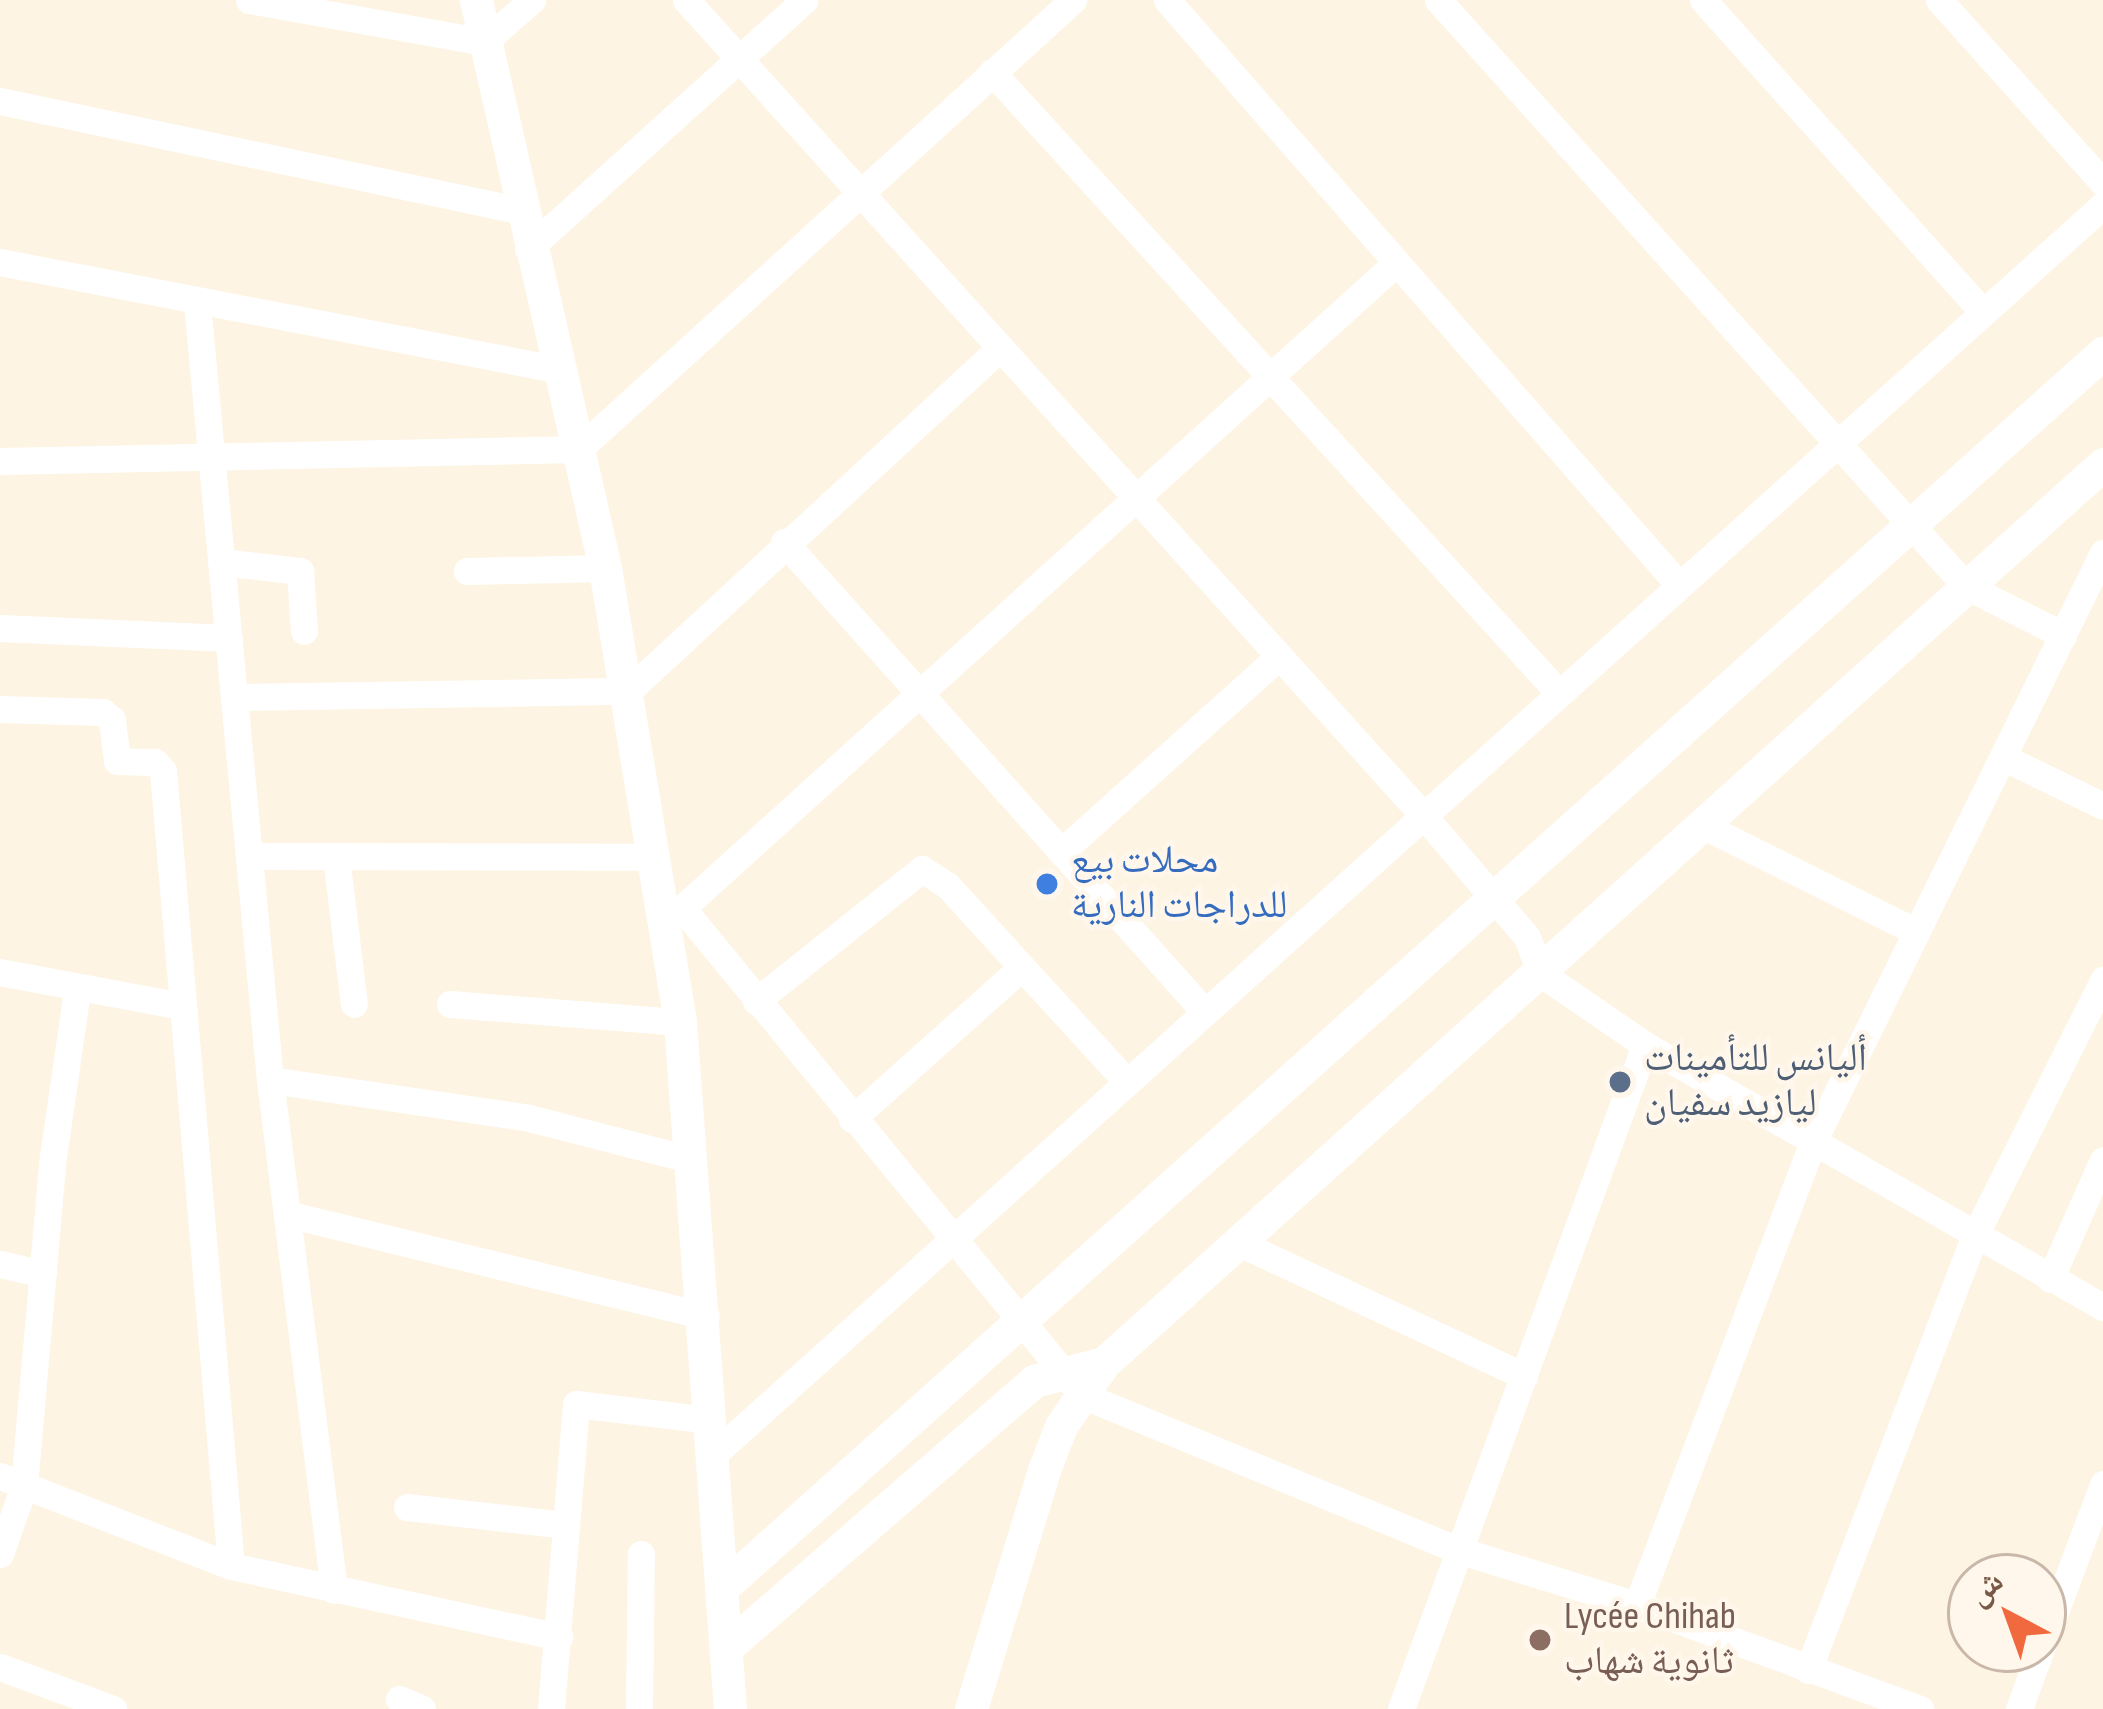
<!DOCTYPE html>
<meta charset="utf-8">
<style>
body{margin:0}
#map{position:relative;width:2103px;height:1709px;overflow:hidden;background:#fef4e3;font-family:"Sofia Sans Condensed","Noto Naskh Arabic",sans-serif}
div>[style]{position:absolute}
.minor>*{height:27px;margin:-13.5px;padding:0 13.5px;transform-origin:13.5px;border-radius:13.5px;background:#fff}
.tertiary>*{height:33px;margin:-16.5px;padding:0 16.5px;transform-origin:16.5px;border-radius:16.5px;background:#fff}
.dots>*{width:33px;height:33px;translate:-50% -50%;box-sizing:border-box;border:6px solid #fff7eb;border-radius:50%}
span{translate:-50% -50%;white-space:nowrap;text-align:center;line-height:1.15;-webkit-text-stroke:9px #fff7eb;paint-order:stroke}
.shop-label{font-size:39px;color:#366cbe}
.left{translate:0 -50%;text-align:left}
.service-label{font-size:39px;color:#4e5e75}
.education-label{font-size:39px;color:#785e54}
.north{position:absolute;left:1947px;top:1553px;width:120px;height:120px;box-sizing:border-box;background:#fff7eb;border:3px solid #c9b8a9;border-radius:50%;rotate:319deg;font-size:33px;font-weight:700;line-height:48px;text-align:center;color:#785947}
.north::after{content:'';display:block;margin:auto;width:42px;height:54px;background:#f16a3f;clip-path:polygon(50% 0,100% 100%,50% 72%,0 100%)}
</style>
<div id="map">
<div class="minor">
<i style="left:249px;top:0;width:239px;rotate:10.1deg"></i>
<i style="left:484px;top:42px;width:64px;rotate:-41.2deg"></i>
<i style="left:686px;top:0;width:1099px;rotate:47.88deg"></i>
<i style="left:1423px;top:815px;width:160px;rotate:49.6deg"></i>
<i style="left:1527px;top:937px;width:38px;rotate:70deg"></i>
<i style="left:1540px;top:973px;width:127px;rotate:34.4deg"></i>
<i style="left:1645px;top:1045px;width:528px;rotate:29.77deg"></i>
<i style="left:1167px;top:0;width:777px;rotate:48.81deg"></i>
<i style="left:1438px;top:0;width:789px;rotate:47.98deg"></i>
<i style="left:1966px;top:586px;width:109px;rotate:26.8deg"></i>
<i style="left:1703px;top:0;width:419px;rotate:48.1deg"></i>
<i style="left:1939px;top:0;width:246px;rotate:48.1deg"></i>
<i style="left:992px;top:72px;width:841px;rotate:47.6deg"></i>
<i style="left:0;top:101px;width:529px;rotate:11.88deg"></i>
<i style="left:528px;top:249px;width:372px;rotate:-42deg"></i>
<i style="left:0;top:262px;width:571px;rotate:10.9deg"></i>
<i style="left:197px;top:304px;width:779px;rotate:84.63deg"></i>
<i style="left:270px;top:1080px;width:514px;rotate:82.85deg"></i>
<i style="left:0;top:461px;width:579px;rotate:-1.19deg"></i>
<i style="left:579px;top:449px;width:668px;rotate:-42.27deg"></i>
<i style="left:784px;top:542px;width:630px;rotate:48.15deg"></i>
<i style="left:221px;top:562px;width:80px;rotate:6.5deg"></i>
<i style="left:300px;top:571px;width:60px;rotate:86.2deg"></i>
<i style="left:467px;top:571px;width:138px;rotate:-1.2deg"></i>
<i style="left:0;top:628px;width:229px;rotate:2.5deg"></i>
<i style="left:236px;top:697px;width:392px;rotate:-0.9deg"></i>
<i style="left:628px;top:691px;width:506px;rotate:-42.68deg"></i>
<i style="left:0;top:709px;width:103px;rotate:1.7deg"></i>
<i style="left:103px;top:712px;width:12px;rotate:42deg"></i>
<i style="left:112px;top:720px;width:41px;rotate:83deg"></i>
<i style="left:117px;top:761px;width:38px;rotate:2deg"></i>
<i style="left:155px;top:762px;width:12px;rotate:48deg"></i>
<i style="left:163px;top:771px;width:798px;rotate:85.11deg"></i>
<i style="left:2003px;top:757px;width:111px;rotate:26.1deg"></i>
<i style="left:1700px;top:824px;width:242px;rotate:26.5deg"></i>
<i style="left:1061px;top:852px;width:288px;rotate:-41.9deg"></i>
<i style="left:249px;top:856px;width:406px;rotate:0.1deg"></i>
<i style="left:336px;top:856px;width:149px;rotate:83.1deg"></i>
<i style="left:683px;top:909px;width:629px;rotate:50.61deg"></i>
<i style="left:1082px;top:1395px;width:410px;rotate:22.4deg"></i>
<i style="left:1461px;top:1551px;width:184px;rotate:17.1deg"></i>
<i style="left:1637px;top:1605px;width:302px;rotate:20.2deg"></i>
<i style="left:669px;top:920px;width:980px;rotate:-42.1deg"></i>
<i style="left:0;top:972px;width:185px;rotate:10.6deg"></i>
<i style="left:756px;top:1001px;width:212px;rotate:-38.5deg"></i>
<i style="left:922px;top:869px;width:31px;rotate:33deg"></i>
<i style="left:948px;top:886px;width:264px;rotate:47.6deg"></i>
<i style="left:450px;top:1004px;width:231px;rotate:4.5deg"></i>
<i style="left:270px;top:1080px;width:258px;rotate:8.3deg"></i>
<i style="left:525px;top:1117px;width:173px;rotate:14.4deg"></i>
<i style="left:852px;top:1119px;width:228px;rotate:-41.8deg"></i>
<i style="left:287px;top:1214px;width:431px;rotate:13.7deg"></i>
<i style="left:1237px;top:1242px;width:317px;rotate:25deg"></i>
<i style="left:0;top:1264px;width:44px;rotate:13.1deg"></i>
<i style="left:2050px;top:1279px;width:130px;rotate:-66deg"></i>
<i style="left:714px;top:1454px;width:1868px;rotate:-41.96deg"></i>
<i style="left:0;top:1476px;width:248px;rotate:21.3deg"></i>
<i style="left:231px;top:1566px;width:336px;rotate:12.2deg"></i>
<i style="left:407px;top:1507px;width:158px;rotate:6.5deg"></i>
<i style="left:0;top:1554px;width:72px;rotate:-70.6deg"></i>
<i style="left:24px;top:1486px;width:330px;rotate:-85deg"></i>
<i style="left:53px;top:1157px;width:168px;rotate:-81.8deg"></i>
<i style="left:1637px;top:1605px;width:493px;rotate:-69.2deg"></i>
<i style="left:1812px;top:1144px;width:659px;rotate:-63.79deg"></i>
<i style="left:2043px;top:1644px;width:171px;rotate:-69.4deg"></i>
<i style="left:0;top:1667px;width:121px;rotate:20.4deg"></i>
<i style="left:1808px;top:1670px;width:464px;rotate:-69deg"></i>
<i style="left:1974px;top:1237px;width:288px;rotate:-63.3deg"></i>
<i style="left:399px;top:1699px;width:25px;rotate:23deg"></i>
<i style="left:551px;top:1709px;width:306px;rotate:-85.3deg"></i>
<i style="left:576px;top:1404px;width:136px;rotate:6.8deg"></i>
<i style="left:639px;top:1709px;width:155px;rotate:-89.3deg"></i>
<i style="left:1401px;top:1709px;width:707px;rotate:-69.82deg"></i>
<i style="left:2019px;top:1709px;width:64px;rotate:-69.9deg"></i>
</div>
<div class="tertiary">
<i style="left:476px;top:0;width:582px;rotate:77.2deg"></i>
<i style="left:605px;top:568px;width:460px;rotate:80.6deg"></i>
<i style="left:680px;top:1022px;width:689px;rotate:85.84deg"></i>
<i style="left:722px;top:1588px;width:1853px;rotate:-41.81deg"></i>
<i style="left:726px;top:1648px;width:408px;rotate:-40.9deg"></i>
<i style="left:1034px;top:1381px;width:72px;rotate:-14.4deg"></i>
<i style="left:971px;top:1709px;width:250px;rotate:-73deg"></i>
<i style="left:1044px;top:1470px;width:47px;rotate:-68.9deg"></i>
<i style="left:1061px;top:1426px;width:76px;rotate:-55.7deg"></i>
<i style="left:1104px;top:1363px;width:1344px;rotate:-41.98deg"></i>
</div>
<div class="dots">
<i style="left:1047px;top:884px;background:#3f7fe0"></i>
<i style="left:1620px;top:1082px;background:#5c6f8a"></i>
<i style="left:1540px;top:1640px;background:#8d6e63"></i>
</div>
<div class="shop-label">
<span class="left" style="left:1071px;top:884px">محلات بيع<br>للدراجات النارية</span>
</div>
<div class="service-label">
<span class="left" style="left:1644px;top:1082px">أليانس للتأمينات<br>ليازيد سفيان</span>
</div>
<div class="education-label">
<span class="left" style="left:1564px;top:1640px">Lycée Chihab<br>ثانوية شهاب</span>
</div>
<div class="north">ش</div>
</div>
